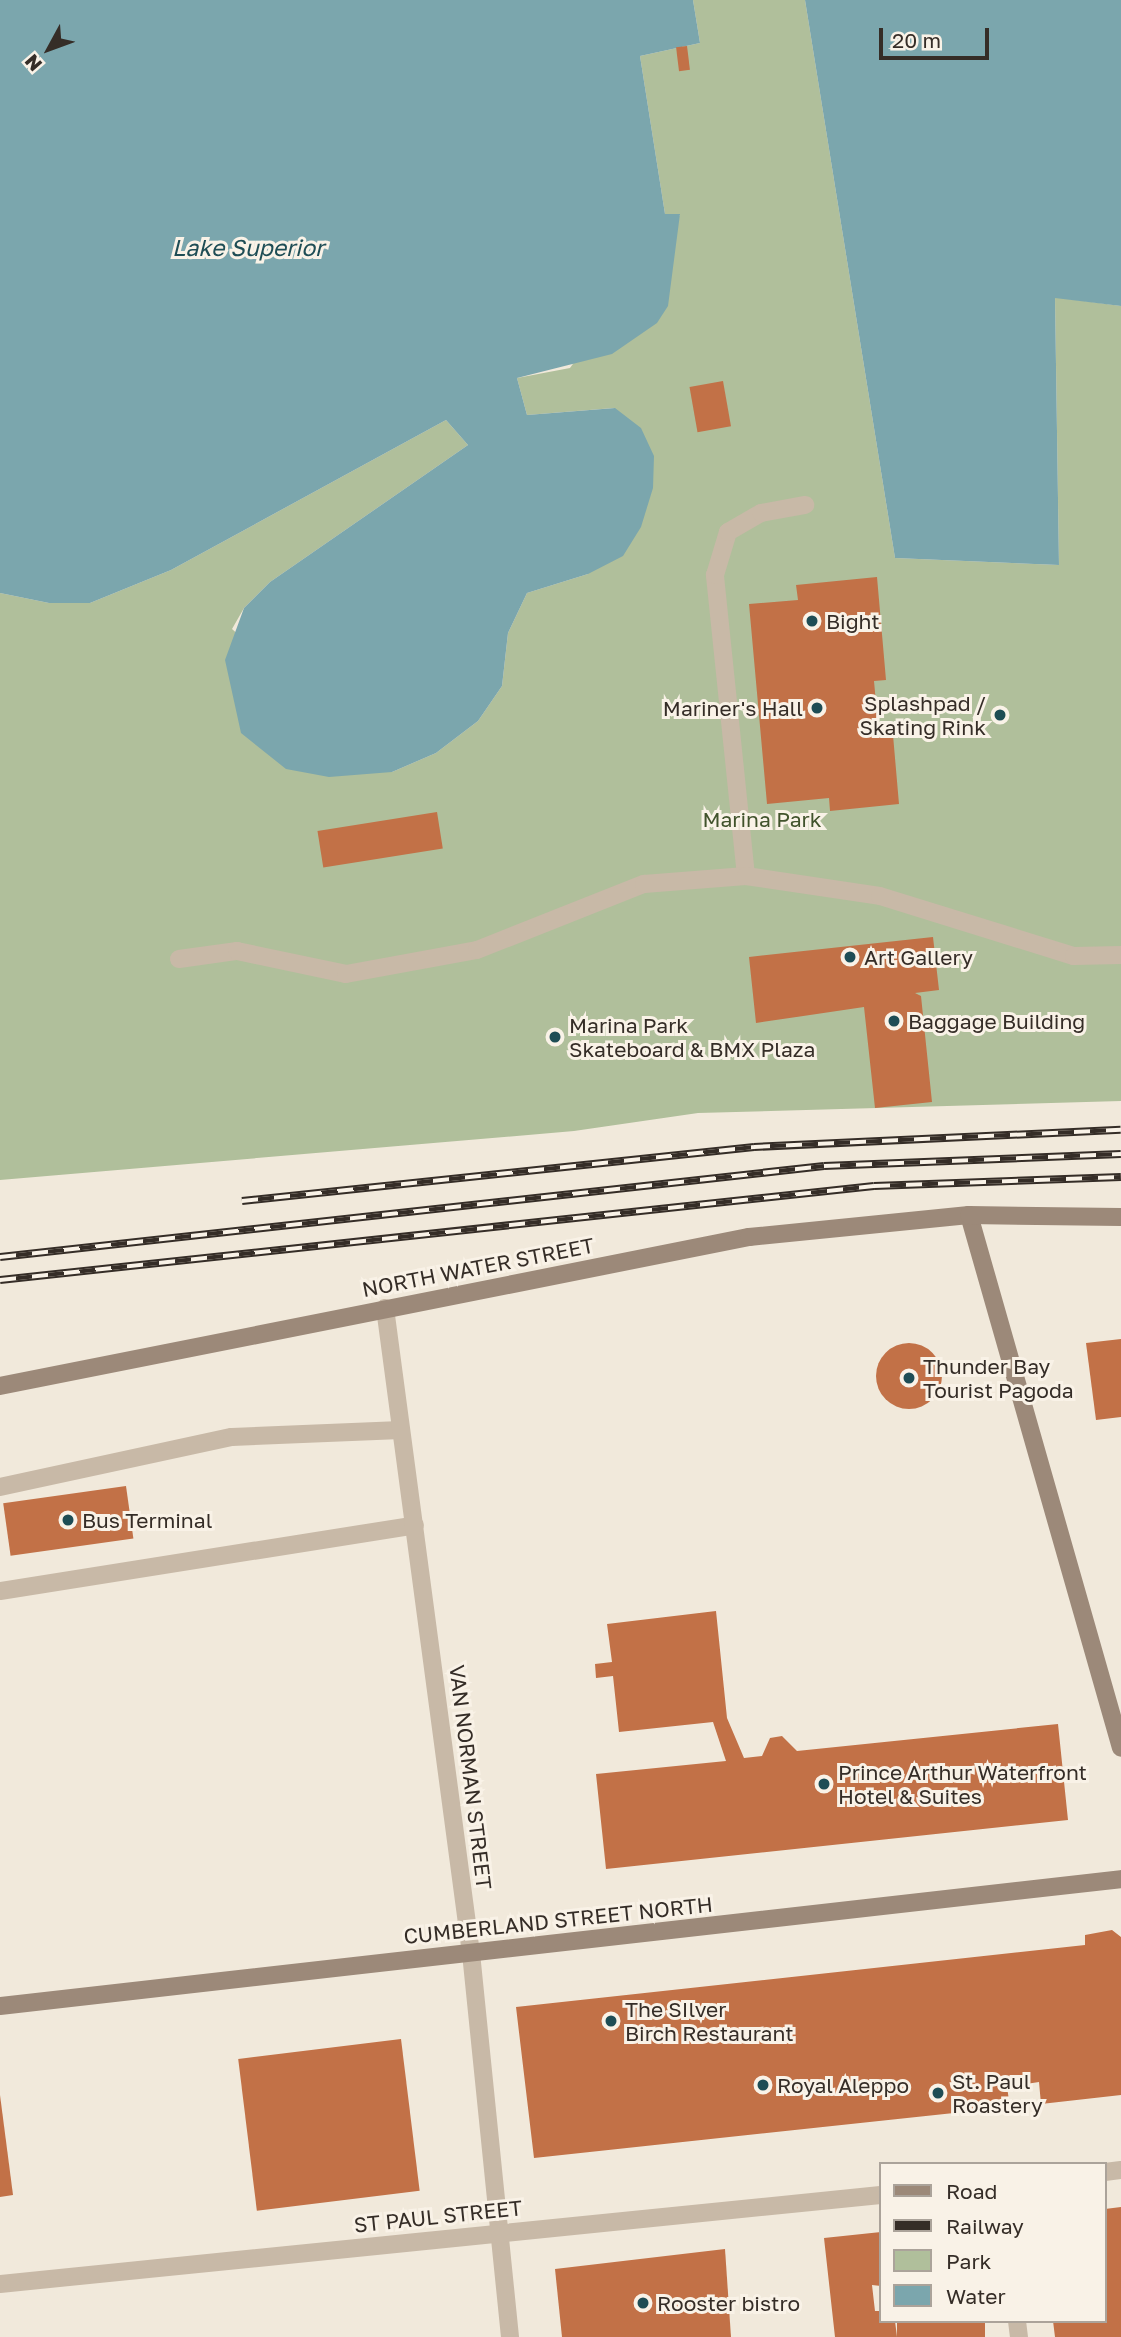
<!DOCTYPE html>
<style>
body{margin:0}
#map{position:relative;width:1121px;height:2337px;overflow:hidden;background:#f1e9db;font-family:"Golos Text",sans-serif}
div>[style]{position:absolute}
.green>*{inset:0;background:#b0bf9b}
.water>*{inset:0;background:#7ba6ad}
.building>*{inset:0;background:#c27147;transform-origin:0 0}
.round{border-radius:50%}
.lane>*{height:18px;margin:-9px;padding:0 9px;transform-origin:9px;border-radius:9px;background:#c8b9a7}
.street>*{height:18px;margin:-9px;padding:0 9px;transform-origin:9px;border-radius:9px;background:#c8b9a7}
.secondary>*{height:18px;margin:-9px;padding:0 9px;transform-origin:9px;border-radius:9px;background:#9c8979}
.rail>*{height:8px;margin-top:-4px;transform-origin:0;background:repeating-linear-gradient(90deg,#f9f2e7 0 16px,#352d27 0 32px);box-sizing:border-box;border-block:2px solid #352d27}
.dots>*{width:19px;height:19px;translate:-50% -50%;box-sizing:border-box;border:4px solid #f9f2e7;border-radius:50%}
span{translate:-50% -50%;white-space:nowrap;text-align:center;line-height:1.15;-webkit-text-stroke:6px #f9f2e7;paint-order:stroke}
.poi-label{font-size:21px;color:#352d27}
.left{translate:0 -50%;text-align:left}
.right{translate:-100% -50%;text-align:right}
.park-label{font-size:21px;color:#41532c}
.street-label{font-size:21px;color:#352d27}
.water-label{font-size:23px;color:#1e4d55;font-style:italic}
.legend{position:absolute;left:879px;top:2162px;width:228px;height:161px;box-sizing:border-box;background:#f9f2e7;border:2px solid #aba39a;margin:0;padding:9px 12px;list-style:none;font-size:21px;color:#352d27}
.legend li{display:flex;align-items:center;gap:14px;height:35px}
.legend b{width:35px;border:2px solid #aba39a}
.north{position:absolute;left:14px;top:14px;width:70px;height:70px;-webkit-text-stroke:5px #f9f2e7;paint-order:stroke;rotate:229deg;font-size:19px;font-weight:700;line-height:28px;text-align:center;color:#352d27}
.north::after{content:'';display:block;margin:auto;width:24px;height:32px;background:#352d27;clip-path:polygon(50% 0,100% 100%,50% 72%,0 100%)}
.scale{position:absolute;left:879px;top:28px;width:110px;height:32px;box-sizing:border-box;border:4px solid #352d27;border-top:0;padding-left:9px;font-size:21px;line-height:24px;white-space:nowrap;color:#352d27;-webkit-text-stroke:5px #f9f2e7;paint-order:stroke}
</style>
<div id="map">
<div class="green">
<i style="clip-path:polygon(693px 0,805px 0,895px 558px,1059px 565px,1055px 297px,1121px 306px,1121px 1101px,698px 1113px,574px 1131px,0 1180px,0 593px,49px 603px,90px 603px,171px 570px,446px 420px,468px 445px,270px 582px,244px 608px,232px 629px,392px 772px,436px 753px,478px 721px,502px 686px,508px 633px,527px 593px,588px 574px,614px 408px,527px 415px,517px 378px,570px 368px,680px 215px,665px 214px,640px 56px,700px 43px)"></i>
</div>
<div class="water">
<i style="clip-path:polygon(0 0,693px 0,700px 43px,640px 56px,665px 214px,680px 214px,668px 306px,657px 323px,612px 354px,517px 378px,527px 415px,615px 408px,641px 428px,654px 456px,653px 488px,641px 527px,623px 556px,588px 574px,527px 593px,508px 633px,502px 686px,478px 721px,436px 753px,392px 772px,329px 777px,286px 769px,241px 733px,225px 660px,244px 608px,270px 582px,468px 445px,446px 420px,171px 570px,90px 603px,49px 603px,0 593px)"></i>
<i style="clip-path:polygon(805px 0,1121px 0,1121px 306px,1055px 298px,1059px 565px,895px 558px)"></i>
</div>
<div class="building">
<i style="left:687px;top:46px;width:24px;height:11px;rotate:83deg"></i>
<i style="left:723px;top:381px;width:46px;height:34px;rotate:80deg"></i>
<i style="clip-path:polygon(877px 577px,886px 680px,874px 681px,879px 736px,893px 735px,899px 804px,830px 811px,829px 798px,767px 804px,749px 604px,798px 600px,796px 585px)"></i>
<i style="left:437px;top:812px;width:37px;height:121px;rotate:81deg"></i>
<i style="clip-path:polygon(933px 937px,939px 990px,915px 993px,921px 996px,932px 1102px,875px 1108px,864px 1007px,756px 1023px,749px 957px)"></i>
<i style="clip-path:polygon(1121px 1339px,1121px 1417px,1096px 1420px,1086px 1343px)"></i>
<i class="round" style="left:876px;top:1343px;width:66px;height:66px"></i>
<i style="left:126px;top:1486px;width:53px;height:124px;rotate:82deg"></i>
<i style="clip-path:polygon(716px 1611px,727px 1718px,744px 1758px,762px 1756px,770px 1738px,782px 1736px,797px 1751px,1058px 1724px,1068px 1820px,606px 1869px,596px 1774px,726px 1761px,713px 1722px,619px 1732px,613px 1676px,596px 1678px,595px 1664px,612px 1662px,607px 1624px)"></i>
<i style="clip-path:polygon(1112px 1930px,1121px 1937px,1121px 2095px,1041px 2104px,1039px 2082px,1007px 2087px,1010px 2107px,534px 2158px,516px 2007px,1085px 1945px,1085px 1935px)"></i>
<i style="left:401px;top:2039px;width:153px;height:164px;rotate:83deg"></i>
<i style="clip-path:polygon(0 2095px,13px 2195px,0 2197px)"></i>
<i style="clip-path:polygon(1121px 2207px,1121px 2337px,1055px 2337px,1053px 2321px,1105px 2321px,1105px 2209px)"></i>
<i style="clip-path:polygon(881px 2232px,881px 2286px,872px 2285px,875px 2311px,881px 2311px,881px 2321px,895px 2321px,897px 2337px,835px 2337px,824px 2238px)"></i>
<i style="clip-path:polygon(725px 2249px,731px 2337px,562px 2337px,555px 2269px)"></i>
<i style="left:897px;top:2321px;width:88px;height:16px"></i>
</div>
<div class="lane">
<i style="left:746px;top:876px;width:303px;rotate:-95.9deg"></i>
<i style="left:715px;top:575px;width:45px;rotate:-73.2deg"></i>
<i style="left:728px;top:532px;width:38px;rotate:-30deg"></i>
<i style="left:761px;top:513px;width:45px;rotate:-10.3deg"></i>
<i style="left:0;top:1487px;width:237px;rotate:-12.2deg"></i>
<i style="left:232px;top:1437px;width:169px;rotate:-2.4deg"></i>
<i style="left:0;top:1591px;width:420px;rotate:-9deg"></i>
</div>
<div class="street">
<i style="left:179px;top:959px;width:59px;rotate:-7.9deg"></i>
<i style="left:237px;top:951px;width:111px;rotate:11.9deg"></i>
<i style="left:346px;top:974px;width:133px;rotate:-10.4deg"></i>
<i style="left:477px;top:950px;width:180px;rotate:-21.6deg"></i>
<i style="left:644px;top:884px;width:102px;rotate:-4.5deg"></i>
<i style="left:746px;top:876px;width:135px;rotate:8.5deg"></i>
<i style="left:880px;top:896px;width:203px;rotate:17.2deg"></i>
<i style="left:1074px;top:956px;width:47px;rotate:-1.2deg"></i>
<i style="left:385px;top:1308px;width:651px;rotate:82.41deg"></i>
<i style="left:471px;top:1953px;width:386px;rotate:84.2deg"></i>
<i style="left:1105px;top:2172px;width:16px;rotate:-7deg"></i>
<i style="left:0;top:2284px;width:885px;rotate:-5.77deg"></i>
<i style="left:1017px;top:2321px;width:16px;rotate:83deg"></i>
</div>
<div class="secondary">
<i style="left:969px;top:1215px;width:554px;rotate:74.08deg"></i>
<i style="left:0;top:1386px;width:764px;rotate:-11.25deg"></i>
<i style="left:749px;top:1237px;width:221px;rotate:-5.7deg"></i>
<i style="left:969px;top:1215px;width:152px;rotate:0.8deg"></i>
<i style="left:0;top:2006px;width:1128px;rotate:-6.46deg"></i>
</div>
<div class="rail">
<i style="left:242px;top:1201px;width:515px;rotate:-6.02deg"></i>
<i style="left:754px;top:1147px;width:367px;rotate:-2.7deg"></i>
<i style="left:0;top:1257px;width:829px;rotate:-6.3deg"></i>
<i style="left:824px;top:1166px;width:297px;rotate:-2.3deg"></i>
<i style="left:0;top:1280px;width:879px;rotate:-6.14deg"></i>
<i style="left:874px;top:1186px;width:247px;rotate:-2.1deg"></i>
</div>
<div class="dots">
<i style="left:812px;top:621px;background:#1e4d55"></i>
<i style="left:817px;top:708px;background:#1e4d55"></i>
<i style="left:1000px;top:715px;background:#1e4d55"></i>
<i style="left:850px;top:957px;background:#1e4d55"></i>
<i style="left:894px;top:1021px;background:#1e4d55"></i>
<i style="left:555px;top:1037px;background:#1e4d55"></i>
<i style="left:909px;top:1378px;background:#1e4d55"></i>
<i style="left:68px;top:1520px;background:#1e4d55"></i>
<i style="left:824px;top:1784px;background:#1e4d55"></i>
<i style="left:611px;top:2021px;background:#1e4d55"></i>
<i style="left:763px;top:2085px;background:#1e4d55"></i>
<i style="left:938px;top:2093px;background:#1e4d55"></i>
<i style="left:643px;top:2303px;background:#1e4d55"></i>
</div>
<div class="poi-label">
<span class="left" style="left:826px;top:621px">Bight</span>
<span class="right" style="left:986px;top:715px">Splashpad /<br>Skating Rink</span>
<span class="right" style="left:803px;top:708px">Mariner's Hall</span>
<span class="left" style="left:864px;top:957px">Art Gallery</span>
<span class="left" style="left:908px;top:1021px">Baggage Building</span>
<span class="left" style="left:569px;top:1037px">Marina Park<br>Skateboard &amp; BMX Plaza</span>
<span class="left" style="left:923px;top:1378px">Thunder Bay<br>Tourist Pagoda</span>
<span class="left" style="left:82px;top:1520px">Bus Terminal</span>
<span class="left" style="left:838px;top:1784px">Prince Arthur Waterfront<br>Hotel &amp; Suites</span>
<span class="left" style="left:625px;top:2021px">The SIlver<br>Birch Restaurant</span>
<span class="left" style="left:952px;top:2093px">St. Paul<br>Roastery</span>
<span class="left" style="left:777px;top:2085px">Royal Aleppo</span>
<span class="left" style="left:657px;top:2303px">Rooster bistro</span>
</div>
<div class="park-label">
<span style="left:762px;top:819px">Marina Park</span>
</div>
<div class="street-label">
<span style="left:478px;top:1267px;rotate:-11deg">NORTH WATER STREET</span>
<span style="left:471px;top:1777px;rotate:83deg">VAN NORMAN STREET</span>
<span style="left:558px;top:1920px;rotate:-6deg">CUMBERLAND STREET NORTH</span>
<span style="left:438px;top:2216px;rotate:-6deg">ST PAUL STREET</span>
</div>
<div class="water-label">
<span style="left:248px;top:247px">Lake Superior</span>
</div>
<ul class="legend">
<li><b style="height:9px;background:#9c8979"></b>Road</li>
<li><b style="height:9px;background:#352d27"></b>Railway</li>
<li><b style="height:19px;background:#b0bf9b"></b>Park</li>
<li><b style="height:19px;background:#7ba6ad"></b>Water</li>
</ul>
<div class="north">N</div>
<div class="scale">20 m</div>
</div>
